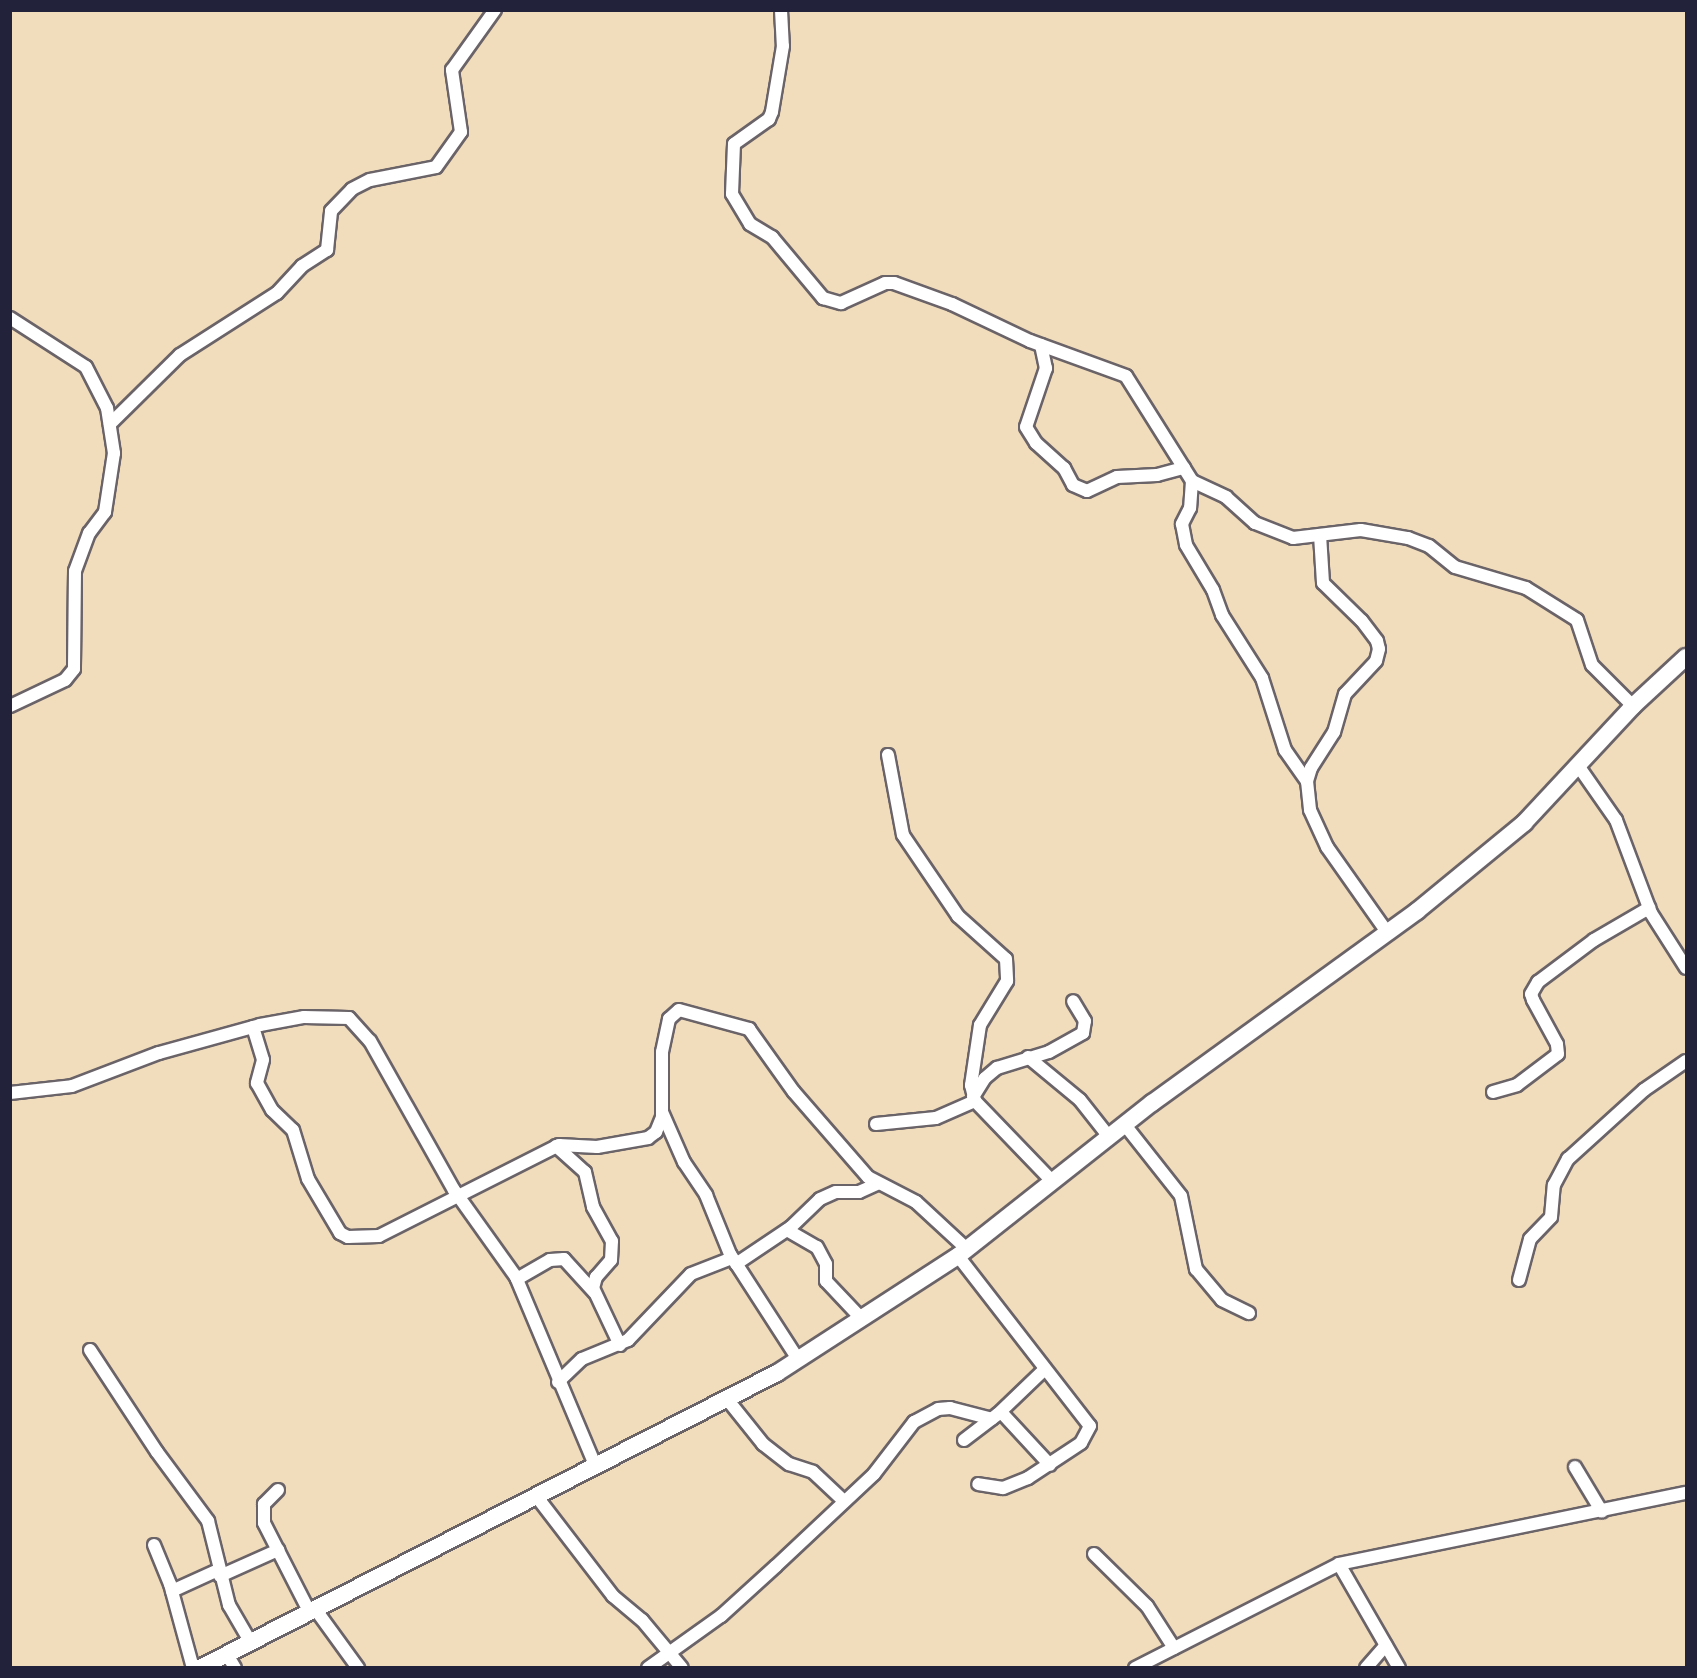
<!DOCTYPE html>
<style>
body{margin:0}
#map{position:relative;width:1697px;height:1678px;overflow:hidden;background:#f1dcbc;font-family:"Gentium Book Plus",serif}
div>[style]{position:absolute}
.roads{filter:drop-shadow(2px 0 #6a6368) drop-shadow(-2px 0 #6a6368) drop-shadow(0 2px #6a6368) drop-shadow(0 -2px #6a6368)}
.minor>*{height:12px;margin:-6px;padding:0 6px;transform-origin:6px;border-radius:6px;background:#fff}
.tertiary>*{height:16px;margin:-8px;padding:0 8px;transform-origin:8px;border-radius:8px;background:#fff}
span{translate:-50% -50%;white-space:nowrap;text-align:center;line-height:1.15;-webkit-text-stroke:5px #fcf5e5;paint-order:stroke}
.frame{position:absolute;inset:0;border:12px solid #22223b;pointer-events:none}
</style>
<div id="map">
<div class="roads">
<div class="minor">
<i style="left:781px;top:10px;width:36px;rotate:87deg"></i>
<i style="left:783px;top:46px;width:67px;rotate:99.5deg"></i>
<i style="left:772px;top:112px;width:8px;rotate:113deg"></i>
<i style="left:769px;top:119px;width:43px;rotate:144.5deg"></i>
<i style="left:734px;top:144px;width:50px;rotate:92.3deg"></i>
<i style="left:732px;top:194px;width:35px;rotate:59deg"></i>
<i style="left:750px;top:224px;width:26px;rotate:31deg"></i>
<i style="left:772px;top:237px;width:80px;rotate:50.1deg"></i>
<i style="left:823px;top:298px;width:19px;rotate:16deg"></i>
<i style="left:841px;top:303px;width:48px;rotate:-24.4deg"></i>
<i style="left:885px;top:283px;width:9px"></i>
<i style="left:894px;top:283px;width:62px;rotate:19.9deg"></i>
<i style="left:952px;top:304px;width:86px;rotate:25.4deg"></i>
<i style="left:1030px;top:341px;width:102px;rotate:20deg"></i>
<i style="left:1126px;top:376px;width:124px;rotate:57.8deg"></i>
<i style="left:1192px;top:481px;width:38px;rotate:25deg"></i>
<i style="left:1226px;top:497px;width:39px;rotate:42deg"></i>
<i style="left:1255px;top:523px;width:41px;rotate:21.5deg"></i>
<i style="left:1293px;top:538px;width:68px;rotate:-6.7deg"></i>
<i style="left:1361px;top:530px;width:48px;rotate:9.7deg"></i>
<i style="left:1408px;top:538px;width:22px;rotate:21deg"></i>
<i style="left:1429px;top:546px;width:33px;rotate:39deg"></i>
<i style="left:1455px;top:567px;width:74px;rotate:16.5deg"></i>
<i style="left:1526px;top:588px;width:60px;rotate:32.1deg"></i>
<i style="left:1577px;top:620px;width:47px;rotate:71.6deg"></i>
<i style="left:1592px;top:665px;width:58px;rotate:45deg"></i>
<i style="left:10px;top:318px;width:90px;rotate:32.8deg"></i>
<i style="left:86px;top:367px;width:46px;rotate:62.9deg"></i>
<i style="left:107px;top:408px;width:46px;rotate:81.2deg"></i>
<i style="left:114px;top:453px;width:60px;rotate:98.7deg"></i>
<i style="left:105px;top:512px;width:26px;rotate:127deg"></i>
<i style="left:89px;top:533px;width:40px;rotate:110.2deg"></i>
<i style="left:75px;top:571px;width:98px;rotate:90.6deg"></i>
<i style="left:74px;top:669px;width:14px;rotate:129deg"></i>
<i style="left:65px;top:680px;width:61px;rotate:154.7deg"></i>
<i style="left:1041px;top:345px;width:24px;rotate:78deg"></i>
<i style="left:1046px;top:368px;width:62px;rotate:108.7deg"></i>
<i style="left:1026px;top:427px;width:19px;rotate:58deg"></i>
<i style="left:1036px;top:443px;width:38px;rotate:42deg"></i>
<i style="left:1064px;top:468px;width:19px;rotate:62deg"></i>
<i style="left:1073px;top:485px;width:15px;rotate:23deg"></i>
<i style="left:1087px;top:491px;width:33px;rotate:-25deg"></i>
<i style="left:1117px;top:477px;width:40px;rotate:-2.9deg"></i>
<i style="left:1157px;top:475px;width:28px;rotate:-15deg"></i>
<i style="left:110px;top:424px;width:98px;rotate:-44.6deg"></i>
<i style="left:180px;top:355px;width:115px;rotate:-32.6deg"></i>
<i style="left:277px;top:293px;width:37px;rotate:-47deg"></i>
<i style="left:302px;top:266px;width:30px;rotate:-33deg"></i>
<i style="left:327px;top:250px;width:39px;rotate:-84deg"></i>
<i style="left:331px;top:211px;width:30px;rotate:-46deg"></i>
<i style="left:352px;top:189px;width:20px;rotate:-27deg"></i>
<i style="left:370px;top:180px;width:67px;rotate:-11.1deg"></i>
<i style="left:436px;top:167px;width:43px;rotate:-54.5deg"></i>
<i style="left:461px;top:132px;width:63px;rotate:-98.3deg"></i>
<i style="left:452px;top:70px;width:74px;rotate:-54.4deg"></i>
<i style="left:1192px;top:481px;width:27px;rotate:94deg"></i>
<i style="left:1190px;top:508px;width:18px;rotate:117deg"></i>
<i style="left:1182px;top:524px;width:21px;rotate:79deg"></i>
<i style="left:1186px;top:545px;width:52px;rotate:59deg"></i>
<i style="left:1213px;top:590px;width:27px;rotate:70deg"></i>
<i style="left:1222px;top:615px;width:75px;rotate:57.6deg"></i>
<i style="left:1262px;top:678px;width:76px;rotate:72.3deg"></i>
<i style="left:1285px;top:750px;width:38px;rotate:55deg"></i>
<i style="left:1320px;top:535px;width:48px;rotate:86.4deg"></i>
<i style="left:1323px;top:583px;width:54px;rotate:44.3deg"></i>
<i style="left:1362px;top:621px;width:25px;rotate:53deg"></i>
<i style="left:1377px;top:641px;width:8px;rotate:76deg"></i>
<i style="left:1379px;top:649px;width:12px;rotate:104deg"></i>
<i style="left:1376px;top:661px;width:45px;rotate:133.2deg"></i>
<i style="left:1345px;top:694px;width:40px;rotate:106deg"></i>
<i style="left:1334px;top:732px;width:43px;rotate:122.6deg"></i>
<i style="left:1311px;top:768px;width:14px;rotate:107deg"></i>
<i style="left:1307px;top:781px;width:29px;rotate:84deg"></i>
<i style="left:1310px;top:810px;width:41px;rotate:65.3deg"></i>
<i style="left:1327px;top:847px;width:104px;rotate:54.8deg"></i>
<i style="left:888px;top:755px;width:81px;rotate:79.4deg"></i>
<i style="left:903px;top:835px;width:98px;rotate:55.8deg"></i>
<i style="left:958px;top:916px;width:64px;rotate:41.9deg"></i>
<i style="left:1006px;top:959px;width:22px;rotate:87deg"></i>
<i style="left:1007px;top:981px;width:52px;rotate:121.5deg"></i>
<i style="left:980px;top:1025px;width:61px;rotate:98.5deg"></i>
<i style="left:971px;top:1085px;width:16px;rotate:76deg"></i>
<i style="left:975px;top:1101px;width:110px;rotate:46.1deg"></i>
<i style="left:1579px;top:767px;width:65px;rotate:55.1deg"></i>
<i style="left:1616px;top:820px;width:99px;rotate:69.4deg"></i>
<i style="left:1651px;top:913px;width:65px;rotate:57.5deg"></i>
<i style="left:253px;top:1027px;width:34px;rotate:73deg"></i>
<i style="left:263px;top:1060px;width:24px;rotate:105deg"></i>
<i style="left:257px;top:1083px;width:31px;rotate:61deg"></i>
<i style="left:272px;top:1110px;width:29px;rotate:44deg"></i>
<i style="left:293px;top:1130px;width:51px;rotate:73deg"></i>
<i style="left:308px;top:1179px;width:63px;rotate:59.3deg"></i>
<i style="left:340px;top:1233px;width:9px;rotate:27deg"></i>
<i style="left:348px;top:1237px;width:31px;rotate:-2deg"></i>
<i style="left:379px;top:1236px;width:202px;rotate:-26.8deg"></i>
<i style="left:559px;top:1145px;width:38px;rotate:3deg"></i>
<i style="left:597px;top:1147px;width:52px;rotate:-10deg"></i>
<i style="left:648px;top:1138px;width:10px;rotate:-37deg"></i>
<i style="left:656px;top:1132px;width:16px;rotate:-68deg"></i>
<i style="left:662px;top:1117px;width:65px;rotate:-90deg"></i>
<i style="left:662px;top:1052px;width:34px;rotate:-78deg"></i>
<i style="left:669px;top:1019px;width:13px;rotate:-42deg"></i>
<i style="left:679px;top:1010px;width:73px;rotate:15.2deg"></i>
<i style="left:749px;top:1029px;width:77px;rotate:54.5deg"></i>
<i style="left:794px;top:1092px;width:113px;rotate:49deg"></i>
<i style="left:868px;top:1177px;width:54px;rotate:27.5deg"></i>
<i style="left:916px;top:1202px;width:69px;rotate:42.7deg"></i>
<i style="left:1028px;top:1057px;width:67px;rotate:39.6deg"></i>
<i style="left:1080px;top:1100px;width:48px;rotate:51.7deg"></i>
<i style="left:1493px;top:1092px;width:25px;rotate:-16deg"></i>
<i style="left:1517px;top:1085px;width:51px;rotate:-37.1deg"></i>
<i style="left:1558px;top:1054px;width:10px;rotate:-96deg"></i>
<i style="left:1557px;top:1044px;width:50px;rotate:-118.6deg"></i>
<i style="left:1533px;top:1000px;width:6px;rotate:-108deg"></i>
<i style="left:1531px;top:994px;width:14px;rotate:-60deg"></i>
<i style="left:1538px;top:982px;width:70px;rotate:-36.9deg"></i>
<i style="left:1594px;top:940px;width:64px;rotate:-30.2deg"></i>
<i style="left:10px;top:1093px;width:62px;rotate:-6.4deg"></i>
<i style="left:72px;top:1086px;width:93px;rotate:-20.8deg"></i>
<i style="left:159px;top:1053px;width:105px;rotate:-15.5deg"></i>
<i style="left:260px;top:1025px;width:45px;rotate:-10.3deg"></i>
<i style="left:304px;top:1017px;width:45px;rotate:1.3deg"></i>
<i style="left:349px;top:1018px;width:31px;rotate:48deg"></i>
<i style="left:370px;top:1041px;width:171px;rotate:60.6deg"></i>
<i style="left:454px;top:1190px;width:107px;rotate:54.5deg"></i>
<i style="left:516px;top:1277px;width:206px;rotate:67.2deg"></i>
<i style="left:973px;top:1097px;width:22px;rotate:-58deg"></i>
<i style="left:985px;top:1078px;width:16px;rotate:-40deg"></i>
<i style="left:997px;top:1068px;width:54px;rotate:-17.1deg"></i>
<i style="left:1049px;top:1052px;width:39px;rotate:-29deg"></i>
<i style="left:1083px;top:1033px;width:12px;rotate:-81deg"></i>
<i style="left:1085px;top:1021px;width:23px;rotate:-121deg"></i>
<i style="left:662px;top:1112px;width:55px;rotate:66.3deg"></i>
<i style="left:684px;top:1162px;width:40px;rotate:56deg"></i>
<i style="left:706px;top:1195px;width:64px;rotate:67.9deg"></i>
<i style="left:730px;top:1254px;width:125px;rotate:57.1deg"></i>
<i style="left:876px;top:1124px;width:60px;rotate:-5.7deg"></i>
<i style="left:936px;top:1118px;width:43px;rotate:-23.6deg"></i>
<i style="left:1125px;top:1125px;width:90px;rotate:51.7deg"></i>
<i style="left:1181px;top:1196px;width:75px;rotate:78.4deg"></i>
<i style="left:1196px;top:1269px;width:40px;rotate:50deg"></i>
<i style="left:1222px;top:1300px;width:30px;rotate:26deg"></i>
<i style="left:556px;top:1146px;width:39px;rotate:42deg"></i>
<i style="left:585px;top:1172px;width:36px;rotate:77deg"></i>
<i style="left:593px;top:1207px;width:39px;rotate:61deg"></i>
<i style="left:612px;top:1241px;width:19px;rotate:93deg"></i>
<i style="left:611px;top:1260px;width:23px;rotate:131deg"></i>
<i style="left:596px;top:1277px;width:11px;rotate:105deg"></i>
<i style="left:593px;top:1288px;width:63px;rotate:64.7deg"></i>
<i style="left:787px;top:1230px;width:34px;rotate:30deg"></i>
<i style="left:817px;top:1247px;width:19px;rotate:62deg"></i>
<i style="left:826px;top:1264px;width:17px;rotate:90deg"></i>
<i style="left:826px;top:1281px;width:51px;rotate:46.6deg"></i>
<i style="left:958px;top:1256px;width:215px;rotate:52.2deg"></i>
<i style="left:1090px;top:1426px;width:19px;rotate:118deg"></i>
<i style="left:1081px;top:1443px;width:64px;rotate:146.6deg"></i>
<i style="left:1028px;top:1478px;width:27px;rotate:158deg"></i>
<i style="left:1003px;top:1488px;width:25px;rotate:-171deg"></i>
<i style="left:736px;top:1264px;width:66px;rotate:-33.9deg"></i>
<i style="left:791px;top:1227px;width:40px;rotate:-44deg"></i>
<i style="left:820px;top:1199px;width:17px;rotate:-24deg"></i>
<i style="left:836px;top:1192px;width:23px"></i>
<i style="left:859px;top:1192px;width:20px;rotate:-24deg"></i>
<i style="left:517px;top:1279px;width:38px;rotate:-30deg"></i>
<i style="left:550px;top:1260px;width:14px;rotate:-4deg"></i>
<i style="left:564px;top:1259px;width:45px;rotate:47.7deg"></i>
<i style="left:1519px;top:1280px;width:42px;rotate:-75deg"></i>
<i style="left:1530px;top:1239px;width:30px;rotate:-46deg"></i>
<i style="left:1551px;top:1217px;width:32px;rotate:-85deg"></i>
<i style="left:1554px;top:1185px;width:30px;rotate:-62deg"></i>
<i style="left:1568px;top:1159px;width:103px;rotate:-42.2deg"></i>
<i style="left:1644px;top:1090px;width:51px;rotate:-34.6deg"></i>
<i style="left:90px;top:1350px;width:122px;rotate:56.7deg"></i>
<i style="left:157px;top:1452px;width:86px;rotate:53.5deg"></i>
<i style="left:208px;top:1521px;width:87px;rotate:76deg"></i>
<i style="left:229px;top:1605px;width:44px;rotate:59.9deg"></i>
<i style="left:558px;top:1382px;width:33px;rotate:-44deg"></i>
<i style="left:582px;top:1359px;width:50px;rotate:-22.4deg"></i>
<i style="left:628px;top:1340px;width:91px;rotate:-46.3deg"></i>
<i style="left:691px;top:1274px;width:44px;rotate:-21.3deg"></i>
<i style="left:727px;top:1399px;width:58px;rotate:51.3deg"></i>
<i style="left:763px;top:1444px;width:33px;rotate:38deg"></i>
<i style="left:789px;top:1464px;width:25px;rotate:18deg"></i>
<i style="left:813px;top:1472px;width:42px;rotate:43.1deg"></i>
<i style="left:1001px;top:1412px;width:72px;rotate:47.2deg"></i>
<i style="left:964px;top:1440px;width:43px;rotate:-37.4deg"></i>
<i style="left:998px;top:1414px;width:65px;rotate:-43.8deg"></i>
<i style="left:1575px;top:1467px;width:52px;rotate:59deg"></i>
<i style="left:278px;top:1490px;width:20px;rotate:135deg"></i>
<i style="left:264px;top:1504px;width:19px;rotate:90deg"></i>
<i style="left:264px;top:1523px;width:101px;rotate:62.9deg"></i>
<i style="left:537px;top:1497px;width:125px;rotate:52.5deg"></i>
<i style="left:613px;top:1596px;width:38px;rotate:40deg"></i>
<i style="left:642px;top:1620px;width:62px;rotate:50.2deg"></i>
<i style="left:154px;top:1545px;width:42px;rotate:67.7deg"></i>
<i style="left:170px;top:1584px;width:87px;rotate:74.7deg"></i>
<i style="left:1094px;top:1554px;width:74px;rotate:44.5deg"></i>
<i style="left:1147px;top:1606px;width:50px;rotate:57.3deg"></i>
<i style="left:1339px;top:1564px;width:120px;rotate:60deg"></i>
<i style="left:220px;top:1576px;width:64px;rotate:-24.1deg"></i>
<i style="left:172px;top:1591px;width:51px;rotate:-24.5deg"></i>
<i style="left:316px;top:1610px;width:72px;rotate:54.1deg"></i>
<i style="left:228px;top:1656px;width:14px;rotate:60deg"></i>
<i style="left:648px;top:1668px;width:90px;rotate:-35.5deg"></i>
<i style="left:721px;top:1616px;width:74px;rotate:-42.3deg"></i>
<i style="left:776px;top:1566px;width:134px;rotate:-43.2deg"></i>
<i style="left:874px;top:1474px;width:66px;rotate:-52.4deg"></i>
<i style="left:914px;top:1422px;width:27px;rotate:-28deg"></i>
<i style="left:938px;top:1409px;width:12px;rotate:-5deg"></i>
<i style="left:950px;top:1408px;width:43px;rotate:14.7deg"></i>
<i style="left:1135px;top:1668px;width:229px;rotate:-27deg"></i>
<i style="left:1339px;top:1564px;width:354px;rotate:-11.6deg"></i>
<i style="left:1366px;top:1668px;width:30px;rotate:-49deg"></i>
</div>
<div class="tertiary">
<i style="left:200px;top:1668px;width:648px;rotate:-27.08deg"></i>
<i style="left:777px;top:1373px;width:216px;rotate:-32.9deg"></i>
<i style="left:958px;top:1256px;width:247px;rotate:-38.3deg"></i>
<i style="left:1152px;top:1103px;width:327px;rotate:-35.9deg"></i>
<i style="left:1417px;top:911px;width:139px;rotate:-39.4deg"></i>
<i style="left:1524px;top:823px;width:160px;rotate:-47deg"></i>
<i style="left:1633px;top:706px;width:72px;rotate:-42.8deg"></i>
</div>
</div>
<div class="frame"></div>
</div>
